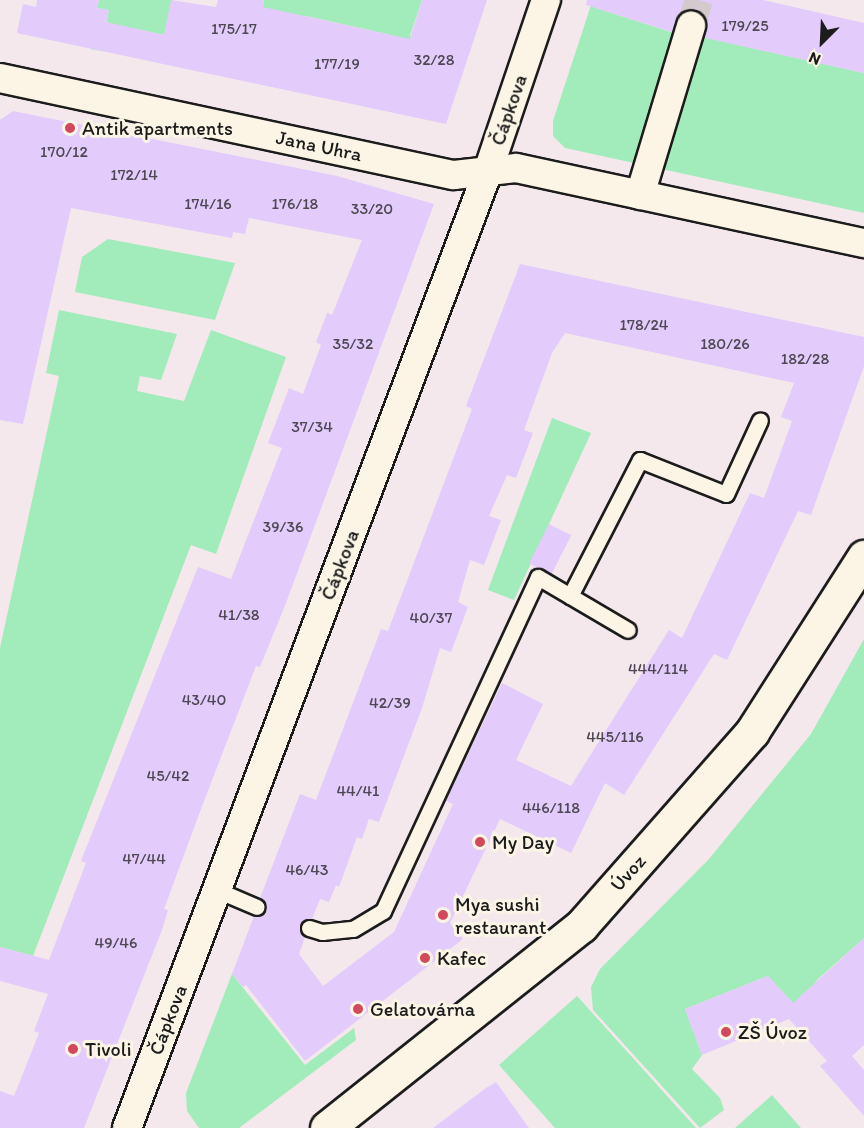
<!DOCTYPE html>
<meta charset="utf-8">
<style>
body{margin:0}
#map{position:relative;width:864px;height:1128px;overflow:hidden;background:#f4e8ec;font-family:Itim,sans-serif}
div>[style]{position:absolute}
.green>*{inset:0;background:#a2ebba}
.building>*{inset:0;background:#e3cbfb;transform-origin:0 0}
.street-tunnel>*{height:28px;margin-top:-14px;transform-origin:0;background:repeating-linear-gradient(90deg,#d4c9cd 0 28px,transparent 0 42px)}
.roads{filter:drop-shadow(2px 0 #1c1c1c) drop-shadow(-2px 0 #1c1c1c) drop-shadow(0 2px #1c1c1c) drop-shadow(0 -2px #1c1c1c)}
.lane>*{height:15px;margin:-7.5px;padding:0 7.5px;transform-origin:7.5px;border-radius:7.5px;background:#fcf5e5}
.street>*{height:28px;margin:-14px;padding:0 14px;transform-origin:14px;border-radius:14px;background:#fcf5e5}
.secondary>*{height:33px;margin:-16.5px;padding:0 16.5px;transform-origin:16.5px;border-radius:16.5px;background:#fcf5e5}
.dots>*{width:16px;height:16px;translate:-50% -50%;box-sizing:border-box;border:3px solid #fcf5e5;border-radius:50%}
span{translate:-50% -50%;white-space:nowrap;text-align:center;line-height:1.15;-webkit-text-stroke:6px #fcf5e5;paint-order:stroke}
.number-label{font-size:16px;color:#4e4854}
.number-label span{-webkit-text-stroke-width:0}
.street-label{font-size:20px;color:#1c1c1c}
.poi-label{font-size:20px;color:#1c1c1c}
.left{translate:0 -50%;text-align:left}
.north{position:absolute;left:792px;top:12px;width:60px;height:60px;-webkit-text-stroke:4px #fcf5e5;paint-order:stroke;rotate:204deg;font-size:16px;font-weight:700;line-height:24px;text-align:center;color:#1c1c1c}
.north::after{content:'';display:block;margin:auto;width:21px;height:27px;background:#1c1c1c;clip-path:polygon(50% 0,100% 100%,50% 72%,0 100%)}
</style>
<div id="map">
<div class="green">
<i style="clip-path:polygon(99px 0,173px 0,164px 35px,132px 28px,127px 55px,90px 49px,93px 37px,103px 39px,109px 10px,97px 8px)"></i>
<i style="clip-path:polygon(264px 0,422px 0,410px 36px,417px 38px,410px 59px,387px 34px,306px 16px,261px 17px)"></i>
<i style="clip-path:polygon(592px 2px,596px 8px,674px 33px,705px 30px,703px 37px,864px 73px,864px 213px,565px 148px,553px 136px,553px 121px)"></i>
<i style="clip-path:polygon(108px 239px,235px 263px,215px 320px,75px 292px,82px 257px)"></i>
<i style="clip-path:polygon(59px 310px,177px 334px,161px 380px,140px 376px,137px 391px,184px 401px,211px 330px,286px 357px,216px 554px,191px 545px,33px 956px,0 947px,0 648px,59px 376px,46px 373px)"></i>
<i style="clip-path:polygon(552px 418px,591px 433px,514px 600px,488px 590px)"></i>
<i style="clip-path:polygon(864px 639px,864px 938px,817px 980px,801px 1012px,768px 976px,685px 1009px,702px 1055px,692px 1069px,720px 1098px,724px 1110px,700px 1128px,593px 1010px,591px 987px,600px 969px,709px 859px,811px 734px)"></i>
<i style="clip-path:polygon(232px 974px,305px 1065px,354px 1028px,356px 1040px,239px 1128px,199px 1128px,187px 1111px,186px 1093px)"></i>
<i style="clip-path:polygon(577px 996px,696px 1128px,555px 1128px,499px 1065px)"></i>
<i style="clip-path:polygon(772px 1095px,801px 1128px,735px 1128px)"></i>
</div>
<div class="building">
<i style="clip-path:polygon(37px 0,99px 0,97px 8px,109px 10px,106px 22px,164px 35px,171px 0,216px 7px,218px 0,264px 0,263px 7px,410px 39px,422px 0,487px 0,446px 124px,17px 33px,23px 4px,36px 7px)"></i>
<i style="clip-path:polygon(587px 0,763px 0,864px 23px,864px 73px,705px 38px,707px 22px,695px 10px,679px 14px,672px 32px,586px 5px)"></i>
<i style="clip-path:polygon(13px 111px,337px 176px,434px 204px,286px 603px,260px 667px,256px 666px,201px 809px,164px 909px,168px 910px,162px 930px,84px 1128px,0 1128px,0 1091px,14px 1096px,39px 1033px,34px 1031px,48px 994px,0 981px,0 947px,49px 960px,86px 863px,81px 861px,198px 567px,231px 579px,282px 448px,268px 443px,289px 388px,303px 394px,321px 345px,316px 342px,327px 313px,332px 315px,362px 240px,249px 218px,245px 234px,233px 232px,232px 238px,71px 208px,23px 424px,0 420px,0 120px)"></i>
<i style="clip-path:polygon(evenodd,520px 264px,864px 337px,864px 366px,811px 515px,798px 511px,727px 660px,714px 654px,624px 795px,605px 783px,571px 853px,500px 819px,450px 923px,463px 939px,305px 1061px,246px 985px,243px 987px,232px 974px,254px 916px,266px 910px,260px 898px,300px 794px,316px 800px,381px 629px,388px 631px,472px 409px,466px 406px,520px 264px,565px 333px,794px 383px,781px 417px,792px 421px,764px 498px,750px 493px,682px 638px,669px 630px,571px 786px,516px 760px,543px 704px,502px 683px,446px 801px,453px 804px,394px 932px,323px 986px,299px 954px,305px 937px,300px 925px,312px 919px,320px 899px,329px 902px,336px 885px,339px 887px,357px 837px,362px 839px,369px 819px,379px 822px,422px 708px,440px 648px,451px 652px,468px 607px,458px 602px,470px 560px,484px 565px,501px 520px,489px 516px,507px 475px,516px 478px,533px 433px,524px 430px,552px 353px,565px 333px)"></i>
<i style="left:549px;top:524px;width:25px;height:44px;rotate:27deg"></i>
<i style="clip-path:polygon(864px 938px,864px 1045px,852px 1056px,864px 1070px,864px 1116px,820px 1066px,827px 1061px,789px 1019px,702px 1055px,685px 1009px,768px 976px,793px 1003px)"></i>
<i style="clip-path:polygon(496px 1082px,529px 1128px,433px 1128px,486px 1088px)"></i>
</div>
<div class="street-tunnel">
<i style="left:691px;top:26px;width:27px;rotate:-73deg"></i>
</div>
<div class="roads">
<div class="lane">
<i style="left:570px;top:596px;width:153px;rotate:-62.8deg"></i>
<i style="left:640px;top:460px;width:92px;rotate:21.6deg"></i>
<i style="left:726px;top:494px;width:81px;rotate:-65.3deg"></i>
<i style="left:217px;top:890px;width:43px;rotate:23deg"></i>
<i style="left:309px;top:928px;width:14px;rotate:17deg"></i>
<i style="left:322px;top:932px;width:31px;rotate:-6deg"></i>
<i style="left:353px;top:929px;width:35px;rotate:-31deg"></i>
<i style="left:383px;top:911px;width:368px;rotate:-65.1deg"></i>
<i style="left:538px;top:577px;width:104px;rotate:30.5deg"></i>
</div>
<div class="street">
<i style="left:0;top:78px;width:464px;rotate:12.1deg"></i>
<i style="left:454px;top:175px;width:62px;rotate:-6.4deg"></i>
<i style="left:516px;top:168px;width:356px;rotate:12.2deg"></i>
<i style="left:640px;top:195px;width:177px;rotate:-73.2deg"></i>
<i style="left:127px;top:1128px;width:1023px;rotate:-69.33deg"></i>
<i style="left:488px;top:171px;width:181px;rotate:-71.3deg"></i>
</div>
<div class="secondary">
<i style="left:327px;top:1128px;width:325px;rotate:-38.5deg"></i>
<i style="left:581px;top:926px;width:259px;rotate:-48.6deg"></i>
<i style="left:752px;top:732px;width:208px;rotate:-57.4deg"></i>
</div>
</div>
<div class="dots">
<i style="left:70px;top:128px;background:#d1495b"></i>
<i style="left:480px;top:842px;background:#d1495b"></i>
<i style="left:443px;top:915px;background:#d1495b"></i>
<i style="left:425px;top:958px;background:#d1495b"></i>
<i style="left:358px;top:1009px;background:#d1495b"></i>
<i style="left:726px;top:1032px;background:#d1495b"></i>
<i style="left:73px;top:1049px;background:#d1495b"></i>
</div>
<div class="number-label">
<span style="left:745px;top:26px">179/25</span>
<span style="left:234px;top:29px">175/17</span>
<span style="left:434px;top:60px">32/28</span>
<span style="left:337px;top:64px">177/19</span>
<span style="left:64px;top:152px">170/12</span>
<span style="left:134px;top:175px">172/14</span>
<span style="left:208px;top:204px">174/16</span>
<span style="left:295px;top:204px">176/18</span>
<span style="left:372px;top:209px">33/20</span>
<span style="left:644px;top:325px">178/24</span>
<span style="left:353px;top:344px">35/32</span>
<span style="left:725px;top:344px">180/26</span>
<span style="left:805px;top:359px">182/28</span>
<span style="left:312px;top:427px">37/34</span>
<span style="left:283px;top:527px">39/36</span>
<span style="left:239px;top:615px">41/38</span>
<span style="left:431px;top:618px">40/37</span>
<span style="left:658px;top:669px">444/114</span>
<span style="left:204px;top:700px">43/40</span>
<span style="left:390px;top:703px">42/39</span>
<span style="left:615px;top:737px">445/116</span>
<span style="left:168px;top:776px">45/42</span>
<span style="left:358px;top:791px">44/41</span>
<span style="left:551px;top:808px">446/118</span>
<span style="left:144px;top:859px">47/44</span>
<span style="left:307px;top:870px">46/43</span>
<span style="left:116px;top:943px">49/46</span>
</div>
<div class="street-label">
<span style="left:509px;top:110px;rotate:-71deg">Čápkova</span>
<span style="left:319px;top:146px;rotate:12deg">Jana Uhra</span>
<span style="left:340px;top:565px;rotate:-69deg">Čápkova</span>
<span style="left:628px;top:873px;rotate:-48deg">Úvoz</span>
<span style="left:168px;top:1020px;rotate:-69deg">Čápkova</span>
</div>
<div class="poi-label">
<span class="left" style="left:82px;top:128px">Antik apartments</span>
<span class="left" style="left:492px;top:842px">My Day</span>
<span class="left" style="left:455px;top:916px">Mya sushi<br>restaurant</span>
<span class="left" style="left:437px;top:958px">Kafec</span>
<span class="left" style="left:370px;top:1009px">Gelatovárna</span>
<span class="left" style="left:738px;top:1032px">ZŠ Úvoz</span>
<span class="left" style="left:85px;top:1049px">Tivoli</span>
</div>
<div class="north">N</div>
</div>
